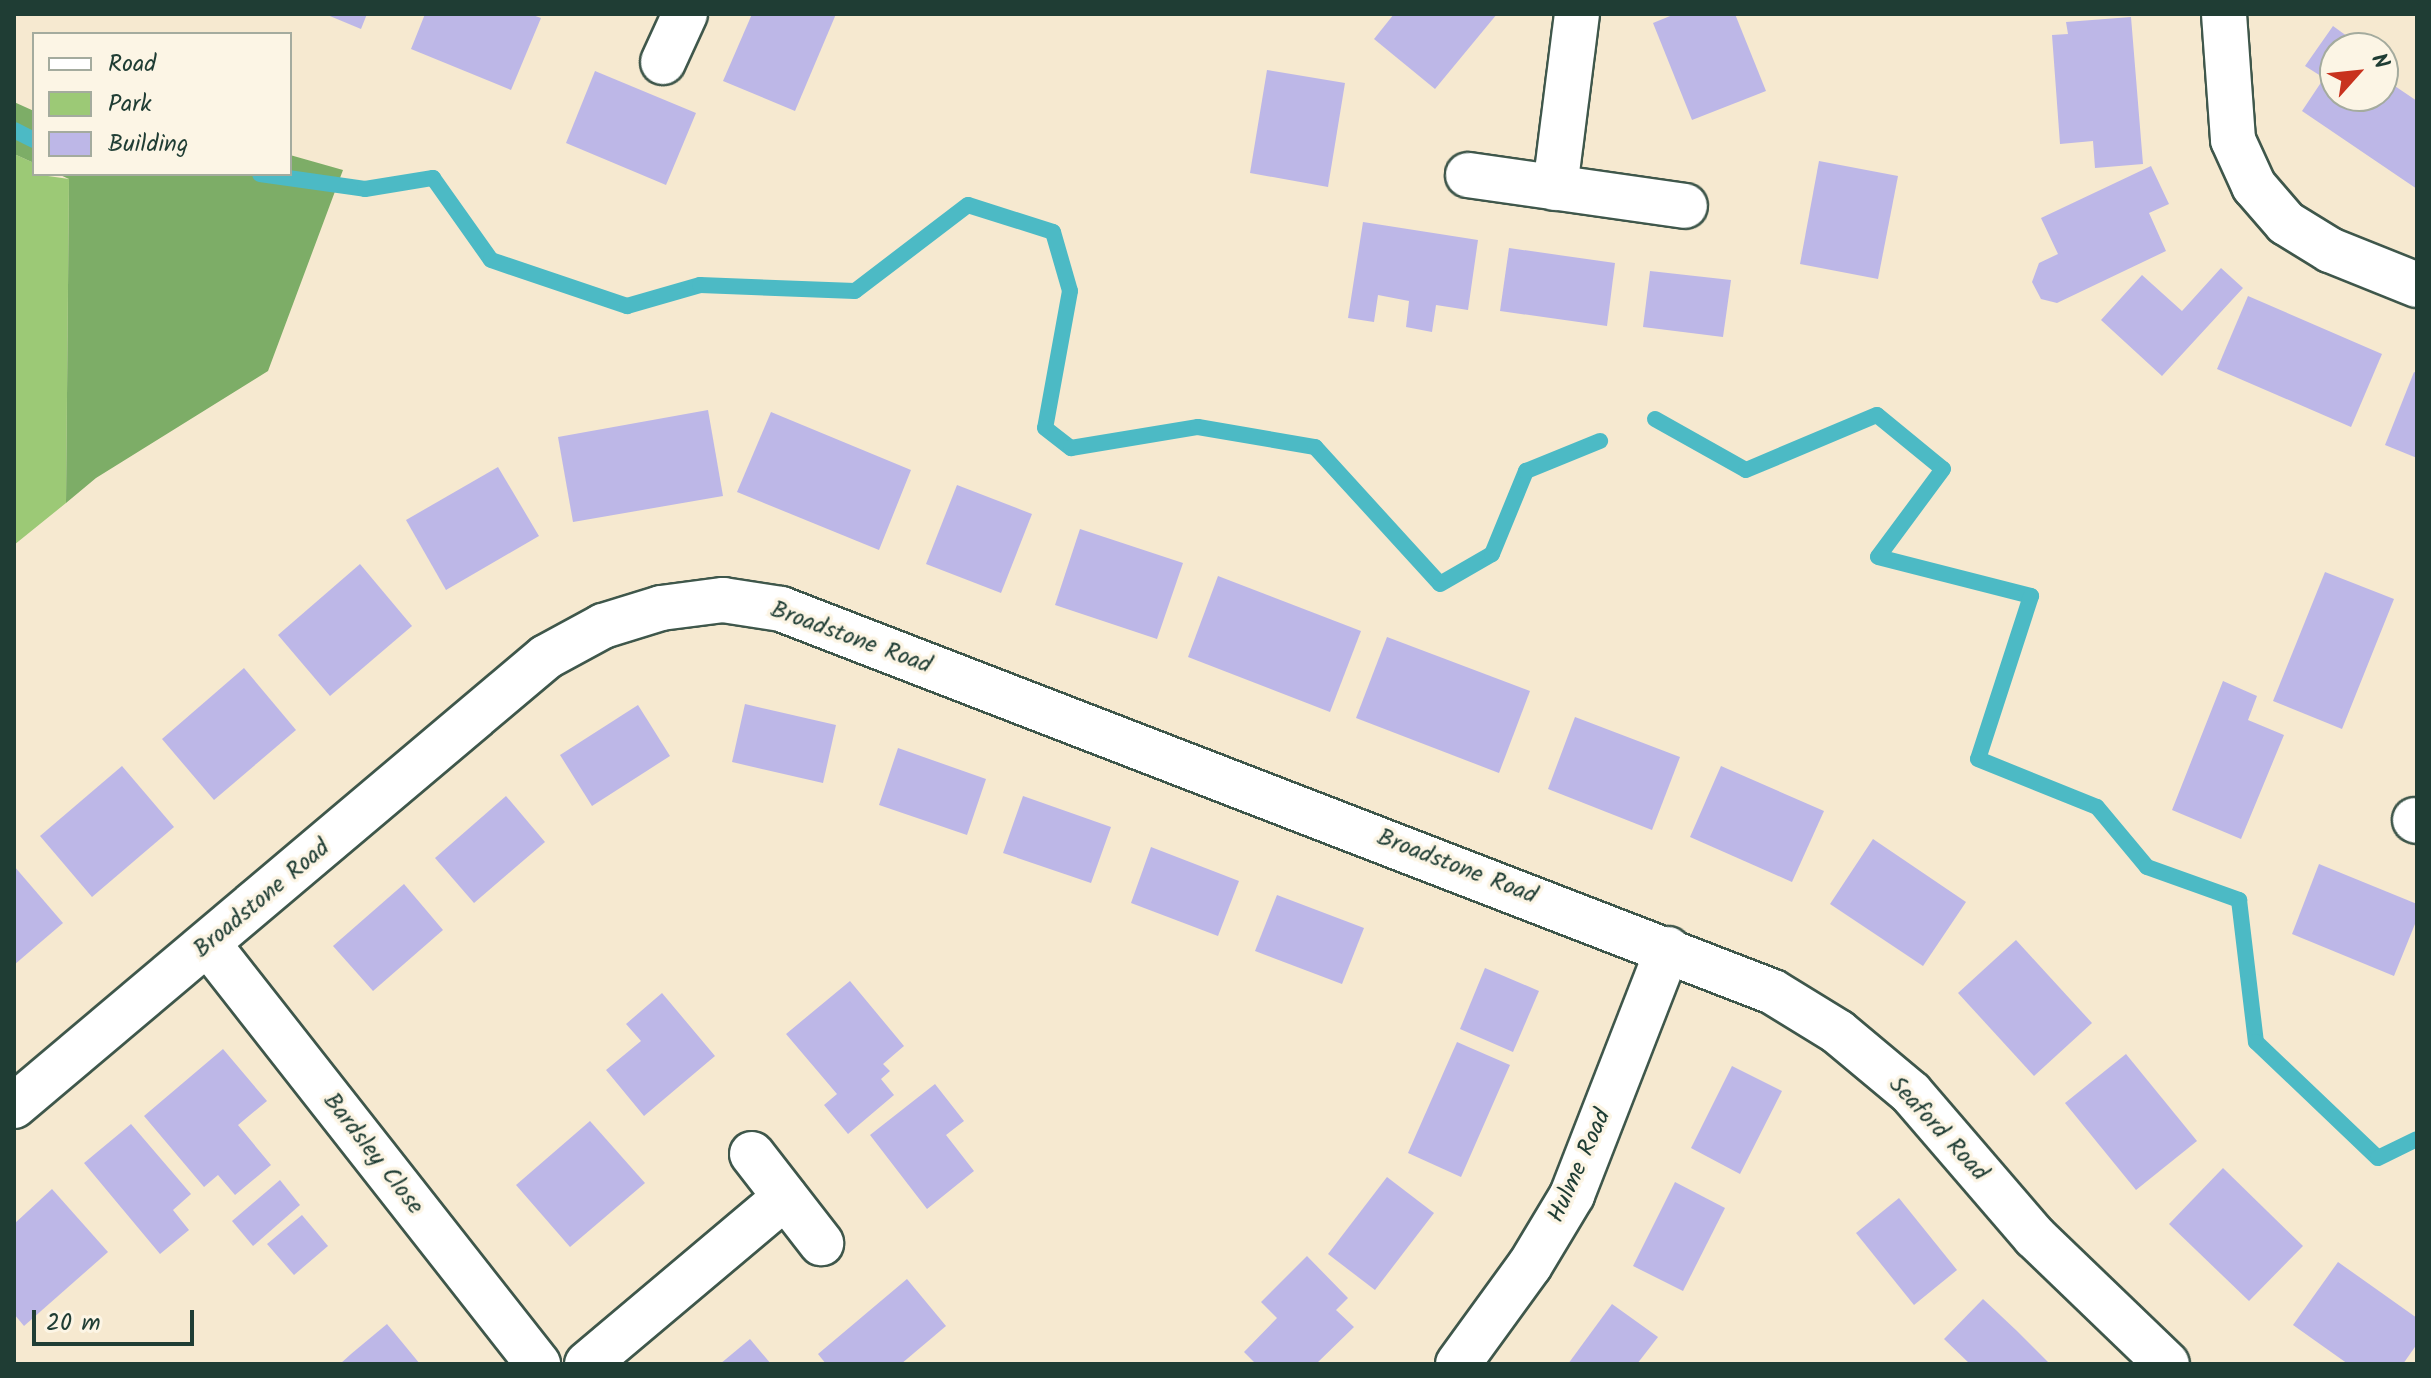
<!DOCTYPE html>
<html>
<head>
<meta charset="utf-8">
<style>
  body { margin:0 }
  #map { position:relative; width:2431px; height:1378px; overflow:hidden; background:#f6e9d0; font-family:Kalam,sans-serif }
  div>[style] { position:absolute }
  .green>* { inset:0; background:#9cc976 }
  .forest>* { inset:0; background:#7dad67 }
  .stream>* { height:16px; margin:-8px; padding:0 8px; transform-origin:8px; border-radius:8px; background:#4cbac5 }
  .building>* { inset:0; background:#bdb7e7 }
  .roads { filter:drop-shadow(2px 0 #3f574b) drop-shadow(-2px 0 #3f574b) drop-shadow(0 2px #3f574b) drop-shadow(0 -2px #3f574b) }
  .minor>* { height:44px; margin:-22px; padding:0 22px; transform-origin:22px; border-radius:22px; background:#fff }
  span { translate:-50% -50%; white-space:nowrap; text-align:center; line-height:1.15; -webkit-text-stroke:7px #fcf5e5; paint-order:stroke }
  .street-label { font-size:24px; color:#1f3d34 }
  .frame { position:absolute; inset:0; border:16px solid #1f3d34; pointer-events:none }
  .legend { position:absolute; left:32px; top:32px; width:260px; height:144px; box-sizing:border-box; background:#fcf5e5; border:2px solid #a4ab9e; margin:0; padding:10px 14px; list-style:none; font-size:24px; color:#1f3d34 }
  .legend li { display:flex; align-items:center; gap:16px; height:40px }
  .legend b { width:40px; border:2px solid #a4ab9e }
  .north { position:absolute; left:2319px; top:32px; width:80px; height:80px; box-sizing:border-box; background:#fcf5e5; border:2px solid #a4ab9e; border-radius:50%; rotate:63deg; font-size:22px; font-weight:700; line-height:32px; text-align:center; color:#1f3d34 }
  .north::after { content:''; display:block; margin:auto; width:28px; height:36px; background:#c8321e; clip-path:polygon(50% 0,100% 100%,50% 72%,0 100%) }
  .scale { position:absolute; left:32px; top:1310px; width:162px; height:36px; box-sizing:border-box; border:4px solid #1f3d34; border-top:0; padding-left:10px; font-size:24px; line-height:28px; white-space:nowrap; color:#1f3d34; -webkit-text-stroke:6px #fcf5e5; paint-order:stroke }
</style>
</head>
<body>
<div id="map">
  <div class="green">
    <div style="clip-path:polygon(14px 154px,34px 163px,34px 174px,69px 179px,66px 503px,14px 545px)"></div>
  </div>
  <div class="forest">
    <div style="clip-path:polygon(14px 102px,34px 111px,34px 163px,14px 154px)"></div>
    <div style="clip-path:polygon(290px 155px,343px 170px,268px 371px,96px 478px,66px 503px,69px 179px,58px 174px,290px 174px)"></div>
  </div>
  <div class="stream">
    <div style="left:14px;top:130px;width:22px;rotate:27deg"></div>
    <div style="left:260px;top:174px;width:106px;rotate:8.1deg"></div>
    <div style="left:365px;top:189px;width:69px;rotate:-9.2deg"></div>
    <div style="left:433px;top:178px;width:100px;rotate:54.7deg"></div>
    <div style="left:491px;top:260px;width:144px;rotate:18.7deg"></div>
    <div style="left:627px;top:306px;width:76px;rotate:-16deg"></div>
    <div style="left:700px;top:285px;width:155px;rotate:2.2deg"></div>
    <div style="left:855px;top:291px;width:142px;rotate:-37.3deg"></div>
    <div style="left:968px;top:205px;width:89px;rotate:17.6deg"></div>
    <div style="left:1053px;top:232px;width:61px;rotate:73.9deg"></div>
    <div style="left:1070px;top:291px;width:139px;rotate:100.3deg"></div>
    <div style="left:1045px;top:428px;width:33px;rotate:38deg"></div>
    <div style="left:1071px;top:448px;width:129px;rotate:-9.4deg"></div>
    <div style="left:1198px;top:427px;width:119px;rotate:9.7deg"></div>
    <div style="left:1315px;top:447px;width:185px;rotate:47.6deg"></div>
    <div style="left:1440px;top:584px;width:60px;rotate:-30deg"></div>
    <div style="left:1492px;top:554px;width:90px;rotate:-67.7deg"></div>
    <div style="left:1526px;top:471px;width:80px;rotate:-22.1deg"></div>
    <div style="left:1655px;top:419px;width:104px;rotate:29.3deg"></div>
    <div style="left:1746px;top:470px;width:142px;rotate:-22.8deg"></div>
    <div style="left:1877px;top:415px;width:85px;rotate:39.3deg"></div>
    <div style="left:1943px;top:469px;width:109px;rotate:126.5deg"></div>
    <div style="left:1878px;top:557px;width:158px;rotate:14.3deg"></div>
    <div style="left:2031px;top:596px;width:171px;rotate:108deg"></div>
    <div style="left:1978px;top:759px;width:128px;rotate:22deg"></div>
    <div style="left:2097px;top:807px;width:78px;rotate:50.2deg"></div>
    <div style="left:2147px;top:867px;width:98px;rotate:19.7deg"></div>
    <div style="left:2239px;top:900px;width:143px;rotate:83.2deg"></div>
    <div style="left:2256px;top:1042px;width:168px;rotate:43.6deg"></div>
    <div style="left:2378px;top:1158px;width:43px;rotate:-26deg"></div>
  </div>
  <div class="building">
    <div style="clip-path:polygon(325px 14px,367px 14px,361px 29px)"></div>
    <div style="clip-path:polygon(425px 14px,530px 14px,541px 18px,511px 90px,411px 49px)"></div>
    <div style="clip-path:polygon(752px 14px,836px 14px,795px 111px,723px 81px)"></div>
    <div style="clip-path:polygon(1394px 14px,1497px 14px,1435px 89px,1374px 39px)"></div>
    <div style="clip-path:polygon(1675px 14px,1735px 14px,1766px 91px,1692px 120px,1653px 23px)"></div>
    <div style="clip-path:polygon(2131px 17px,2143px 164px,2095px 168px,2093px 141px,2060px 144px,2052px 35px,2068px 34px,2066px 22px)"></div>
    <div style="clip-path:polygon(2333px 26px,2351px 39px,2345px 48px,2335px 48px,2335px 96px,2383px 96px,2383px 78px,2417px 101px,2417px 189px,2302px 111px,2324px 78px,2305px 66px)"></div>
    <div style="clip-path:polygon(1267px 70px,1345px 83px,1328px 187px,1250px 173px)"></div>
    <div style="clip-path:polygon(595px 71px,696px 113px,666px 185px,566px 143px)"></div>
    <div style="clip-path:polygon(1819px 161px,1898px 176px,1878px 279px,1800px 264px)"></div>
    <div style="clip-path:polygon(2151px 166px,2169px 204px,2149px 213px,2166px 251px,2057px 303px,2041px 299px,2032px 282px,2039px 263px,2058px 254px,2041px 218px)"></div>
    <div style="clip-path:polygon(1363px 222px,1478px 240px,1468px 310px,1436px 305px,1432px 332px,1406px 327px,1409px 301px,1378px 295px,1374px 322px,1348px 318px)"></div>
    <div style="clip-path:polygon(1509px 248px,1615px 263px,1607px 326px,1500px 311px)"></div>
    <div style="clip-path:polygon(2221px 268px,2243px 288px,2162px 376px,2101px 320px,2142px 275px,2182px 311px)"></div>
    <div style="clip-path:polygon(1650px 271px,1731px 280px,1723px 337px,1643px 327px)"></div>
    <div style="clip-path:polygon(2248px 296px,2382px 354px,2351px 427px,2217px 369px)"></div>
    <div style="clip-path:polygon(2414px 372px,2417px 373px,2417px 458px,2385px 445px)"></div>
    <div style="clip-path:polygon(708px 410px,723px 496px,573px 522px,558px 437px)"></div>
    <div style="clip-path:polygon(771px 412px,911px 470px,879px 550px,737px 492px)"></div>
    <div style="clip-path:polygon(498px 467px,539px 536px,446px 590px,406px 520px)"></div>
    <div style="clip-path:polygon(957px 485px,1032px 514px,1001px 593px,926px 564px)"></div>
    <div style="clip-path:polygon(1080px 529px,1183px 563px,1157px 639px,1055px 605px)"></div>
    <div style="clip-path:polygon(360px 564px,412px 626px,330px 696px,278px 635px)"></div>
    <div style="clip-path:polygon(2325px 572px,2394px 599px,2342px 729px,2273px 701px)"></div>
    <div style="clip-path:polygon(1218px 576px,1361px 631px,1330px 712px,1188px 657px)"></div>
    <div style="clip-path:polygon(1387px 637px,1530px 691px,1499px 773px,1356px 718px)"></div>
    <div style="clip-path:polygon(244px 668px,296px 730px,214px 800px,162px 739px)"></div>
    <div style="clip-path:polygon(2223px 681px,2257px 696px,2248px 720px,2284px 735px,2241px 839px,2172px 810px)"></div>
    <div style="clip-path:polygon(745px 704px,836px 725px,823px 783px,732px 762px)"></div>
    <div style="clip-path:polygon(638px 705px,670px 756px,592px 806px,560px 755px)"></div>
    <div style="clip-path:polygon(1575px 717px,1680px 757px,1652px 830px,1548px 789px)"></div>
    <div style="clip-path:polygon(898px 748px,986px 779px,967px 835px,879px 805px)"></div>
    <div style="clip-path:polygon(122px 766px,174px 827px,92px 897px,40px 836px)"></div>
    <div style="clip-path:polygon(1721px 766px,1824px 811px,1792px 882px,1690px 837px)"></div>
    <div style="clip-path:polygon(506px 796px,545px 842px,474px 903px,435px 858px)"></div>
    <div style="clip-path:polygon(1023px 796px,1111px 827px,1091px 883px,1003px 853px)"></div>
    <div style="clip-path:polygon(1873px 839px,1966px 902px,1923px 966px,1830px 904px)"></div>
    <div style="clip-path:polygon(1151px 847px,1239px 881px,1218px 936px,1131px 903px)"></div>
    <div style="clip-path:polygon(2319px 864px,2417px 904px,2417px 919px,2394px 976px,2292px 934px)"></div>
    <div style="clip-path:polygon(14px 866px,63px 923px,14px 965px)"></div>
    <div style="clip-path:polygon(404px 884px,443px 930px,373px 991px,333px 946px)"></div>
    <div style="clip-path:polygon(1277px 895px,1364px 928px,1342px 984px,1255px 951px)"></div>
    <div style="clip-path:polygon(2016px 940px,2092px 1023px,2034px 1076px,1958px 993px)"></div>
    <div style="clip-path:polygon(1485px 968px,1539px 991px,1513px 1052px,1460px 1029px)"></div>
    <div style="clip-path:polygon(850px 981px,904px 1046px,883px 1064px,890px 1071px,881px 1079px,894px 1095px,848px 1134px,824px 1105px,837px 1094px,786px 1034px)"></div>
    <div style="clip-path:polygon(662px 993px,715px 1056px,644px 1116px,606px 1070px,641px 1041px,626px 1024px)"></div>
    <div style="clip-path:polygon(1457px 1042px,1510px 1065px,1461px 1177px,1408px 1153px)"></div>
    <div style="clip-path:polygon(223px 1049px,267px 1101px,238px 1125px,271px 1165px,235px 1195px,218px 1175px,204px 1187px,144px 1116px)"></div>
    <div style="clip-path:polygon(2126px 1054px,2197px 1141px,2136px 1190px,2065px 1103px)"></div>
    <div style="clip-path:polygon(1732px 1066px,1782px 1091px,1740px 1174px,1691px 1148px)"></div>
    <div style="clip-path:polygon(935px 1084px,964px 1121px,946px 1135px,974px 1171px,927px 1209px,870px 1135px)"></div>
    <div style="clip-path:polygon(590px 1121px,645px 1183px,570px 1247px,516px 1185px)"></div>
    <div style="clip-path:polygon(131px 1124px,191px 1194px,173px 1210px,189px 1230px,160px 1254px,84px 1163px)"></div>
    <div style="clip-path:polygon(2223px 1168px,2303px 1246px,2249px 1301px,2169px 1224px)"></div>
    <div style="clip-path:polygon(1387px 1177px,1434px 1213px,1375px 1290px,1328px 1254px)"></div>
    <div style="clip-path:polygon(280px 1180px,300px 1205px,253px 1246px,232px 1221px)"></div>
    <div style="clip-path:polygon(1675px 1182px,1725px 1208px,1683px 1291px,1633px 1266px)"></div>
    <div style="clip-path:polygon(52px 1189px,108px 1252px,24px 1326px,14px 1314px,14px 1224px)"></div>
    <div style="clip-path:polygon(1899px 1198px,1957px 1270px,1914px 1305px,1856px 1233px)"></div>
    <div style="clip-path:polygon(302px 1215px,328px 1246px,294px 1275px,267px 1244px)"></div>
    <div style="clip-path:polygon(1307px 1256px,1348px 1298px,1336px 1310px,1354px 1327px,1316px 1364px,1256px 1364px,1244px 1352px,1277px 1318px,1261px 1302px)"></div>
    <div style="clip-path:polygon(2338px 1262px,2417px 1318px,2417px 1344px,2403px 1364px,2348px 1364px,2293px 1325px)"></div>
    <div style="clip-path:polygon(907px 1279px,946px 1326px,901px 1364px,826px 1364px,818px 1354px)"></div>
    <div style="clip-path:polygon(1983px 1299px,2017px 1331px,2050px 1364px,1970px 1364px,1944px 1339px)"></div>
    <div style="clip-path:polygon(1612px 1304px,1658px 1337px,1637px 1364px,1568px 1364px)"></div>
    <div style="clip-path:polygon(387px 1324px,420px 1364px,340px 1364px,351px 1354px)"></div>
    <div style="clip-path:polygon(750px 1339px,771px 1364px,720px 1364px)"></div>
  </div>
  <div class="roads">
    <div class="minor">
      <div style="left:2224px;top:14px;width:126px;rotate:85.9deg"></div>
      <div style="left:2233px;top:140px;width:51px;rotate:65.5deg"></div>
      <div style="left:2254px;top:186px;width:49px;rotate:49.1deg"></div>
      <div style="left:2286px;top:223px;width:52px;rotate:31.5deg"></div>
      <div style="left:2330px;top:250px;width:94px;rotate:21.9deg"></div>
      <div style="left:663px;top:62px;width:53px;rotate:-65.4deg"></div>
      <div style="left:1468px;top:175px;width:219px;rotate:8.1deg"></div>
      <div style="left:1555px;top:188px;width:175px;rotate:-82.8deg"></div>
      <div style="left:2415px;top:820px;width:2px;rotate:27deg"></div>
      <div style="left:209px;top:945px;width:533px;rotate:51.86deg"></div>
      <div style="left:14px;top:1106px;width:696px;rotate:-40.16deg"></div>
      <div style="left:546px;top:657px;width:65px;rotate:-28.5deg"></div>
      <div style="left:603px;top:626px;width:61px;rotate:-17.2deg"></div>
      <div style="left:661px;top:608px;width:63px;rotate:-7.4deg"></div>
      <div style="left:723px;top:600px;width:59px;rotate:8.8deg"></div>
      <div style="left:781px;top:609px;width:1063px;rotate:21.11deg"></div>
      <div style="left:1773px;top:992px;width:76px;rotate:31.6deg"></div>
      <div style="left:1838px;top:1032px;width:95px;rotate:39.9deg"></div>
      <div style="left:1911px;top:1093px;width:190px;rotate:49.3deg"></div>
      <div style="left:2035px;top:1237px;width:183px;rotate:43.9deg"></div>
      <div style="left:752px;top:1154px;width:113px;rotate:52.2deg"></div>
      <div style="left:587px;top:1364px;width:259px;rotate:-40.1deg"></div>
      <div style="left:1458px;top:1364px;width:122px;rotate:-54deg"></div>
      <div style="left:1530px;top:1265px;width:82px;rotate:-59deg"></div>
      <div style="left:1572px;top:1195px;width:264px;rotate:-68.7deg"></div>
    </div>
  </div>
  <div class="street-label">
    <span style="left:851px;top:638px;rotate:20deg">Broadstone Road</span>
    <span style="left:1457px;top:867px;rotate:21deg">Broadstone Road</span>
    <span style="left:262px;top:899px;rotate:-40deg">Broadstone Road</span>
    <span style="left:1938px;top:1129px;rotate:47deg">Seaford Road</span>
    <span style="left:373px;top:1154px;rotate:52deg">Bardsley Close</span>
    <span style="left:1580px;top:1166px;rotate:-66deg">Hulme Road</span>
  </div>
  <div class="frame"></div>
  <ul class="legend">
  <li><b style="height:10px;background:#fff"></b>Road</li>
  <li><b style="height:22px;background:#9cc976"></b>Park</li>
  <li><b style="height:22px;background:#bdb7e7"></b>Building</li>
  </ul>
  <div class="north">N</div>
  <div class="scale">20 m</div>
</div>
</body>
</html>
